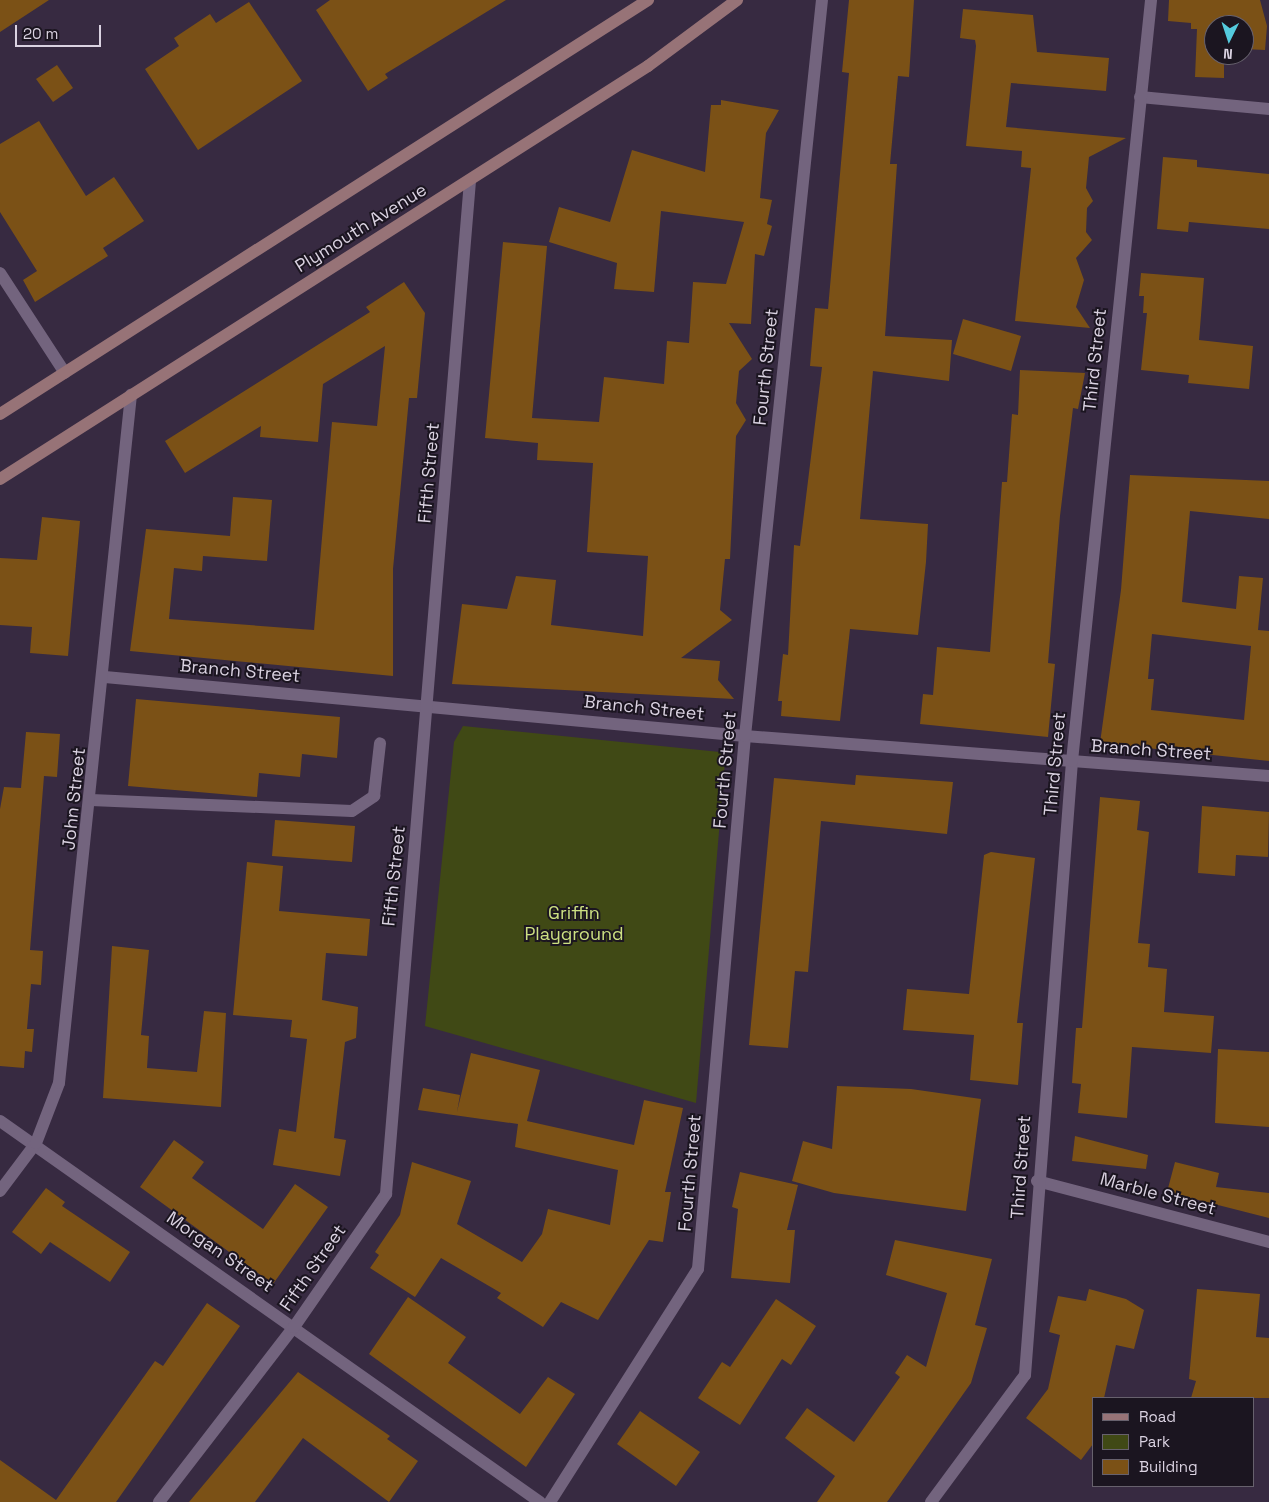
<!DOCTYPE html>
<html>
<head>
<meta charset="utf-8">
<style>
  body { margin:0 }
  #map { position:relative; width:1269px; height:1502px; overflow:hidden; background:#372a41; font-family:"Space Grotesk",sans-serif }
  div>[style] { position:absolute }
  .green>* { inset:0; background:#404915 }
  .building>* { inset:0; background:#7b5116 }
  .lane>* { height:12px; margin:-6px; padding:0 6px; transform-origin:6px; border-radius:6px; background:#73647e }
  .street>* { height:12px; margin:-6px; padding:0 6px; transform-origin:6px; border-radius:6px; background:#73647e }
  .secondary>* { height:12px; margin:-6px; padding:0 6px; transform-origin:6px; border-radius:6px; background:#977377 }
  span { translate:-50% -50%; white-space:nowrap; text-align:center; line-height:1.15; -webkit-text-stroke:4px #1b1520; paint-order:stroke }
  .street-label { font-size:18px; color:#dad2e1 }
  .park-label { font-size:18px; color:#cde082 }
  .legend { position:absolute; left:1092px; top:1397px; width:162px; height:90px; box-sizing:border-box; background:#1b1520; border:1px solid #67616d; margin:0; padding:6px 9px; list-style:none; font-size:15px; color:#dad2e1 }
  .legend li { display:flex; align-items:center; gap:10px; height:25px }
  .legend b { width:25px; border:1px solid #67616d }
  .north { position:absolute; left:1204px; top:15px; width:50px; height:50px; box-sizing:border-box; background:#1b1520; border:1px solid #67616d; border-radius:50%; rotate:184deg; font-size:14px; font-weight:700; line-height:20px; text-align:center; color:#dad2e1 }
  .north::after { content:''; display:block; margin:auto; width:18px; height:22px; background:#54cadd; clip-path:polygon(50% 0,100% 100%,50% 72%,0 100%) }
  .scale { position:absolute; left:15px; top:25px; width:86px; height:22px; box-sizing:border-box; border:2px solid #dad2e1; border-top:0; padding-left:6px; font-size:15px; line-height:18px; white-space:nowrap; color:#dad2e1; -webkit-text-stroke:4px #1b1520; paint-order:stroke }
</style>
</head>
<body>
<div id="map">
  <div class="green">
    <div style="clip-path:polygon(463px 726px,720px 752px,725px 761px,696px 1103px,425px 1026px,454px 742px)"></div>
  </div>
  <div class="building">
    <div style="clip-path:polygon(0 0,49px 0,0 32px)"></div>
    <div style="clip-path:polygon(330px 0,506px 0,385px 74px,388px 78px,368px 91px,316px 10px)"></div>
    <div style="clip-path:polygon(849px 0,914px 0,909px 77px,898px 76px,890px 164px,897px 164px,885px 336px,952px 340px,949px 381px,873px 371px,860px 519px,928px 524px,926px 562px,918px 635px,850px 629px,840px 721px,781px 716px,782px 701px,778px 701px,783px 654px,788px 655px,794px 545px,800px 546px,822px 367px,810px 366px,815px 308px,828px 309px,849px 73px,842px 72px)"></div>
    <div style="clip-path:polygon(1169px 0,1260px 0,1267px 26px,1265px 50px,1244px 49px,1244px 25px,1214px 25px,1214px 55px,1224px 55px,1224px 78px,1195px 77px,1197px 29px,1191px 29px,1191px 23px,1168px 21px)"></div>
    <div style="clip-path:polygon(249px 2px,302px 81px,198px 150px,145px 69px,179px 46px,174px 38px,210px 14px,216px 23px)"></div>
    <div style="clip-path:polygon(963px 9px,1033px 15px,1037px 52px,1109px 58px,1106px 91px,1011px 83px,1006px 127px,1126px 138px,1089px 157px,1086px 188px,1093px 201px,1087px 208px,1086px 232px,1092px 240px,1076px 258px,1084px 280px,1076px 307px,1090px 328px,1015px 321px,1031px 168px,1021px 167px,1022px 151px,966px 146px,976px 46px,975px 40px,960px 38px)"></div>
    <div style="clip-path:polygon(57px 65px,73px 88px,53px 102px,36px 79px)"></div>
    <div style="clip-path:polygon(721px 100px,779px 110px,766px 133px,760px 198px,772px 200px,767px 224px,772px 226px,764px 256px,755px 254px,751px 324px,729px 323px,752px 359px,739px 371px,736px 403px,746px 420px,736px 436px,730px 559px,725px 559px,720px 610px,732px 620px,681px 658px,720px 661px,718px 680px,734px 699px,452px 684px,462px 604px,507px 609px,516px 576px,556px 580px,551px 625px,643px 636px,648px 556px,587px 552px,593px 463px,537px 460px,538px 443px,485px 438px,503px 242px,547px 246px,532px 418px,599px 422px,604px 377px,664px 384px,667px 341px,689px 343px,693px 282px,726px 284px,744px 222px,661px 211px,654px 292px,614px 289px,617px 263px,549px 242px,559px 207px,610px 222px,632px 150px,705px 172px,711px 105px,721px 105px)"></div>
    <div style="clip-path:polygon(39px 121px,86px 196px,114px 177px,144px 221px,103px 248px,108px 256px,35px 302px,23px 280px,37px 271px,0 212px,0 144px)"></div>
    <div style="clip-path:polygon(1163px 157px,1197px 160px,1197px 167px,1269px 174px,1269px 229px,1189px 222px,1188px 232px,1157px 229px)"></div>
    <div style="clip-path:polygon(1141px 273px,1204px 278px,1199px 340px,1253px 346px,1249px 389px,1188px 383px,1189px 375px,1141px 370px,1147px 313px,1143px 313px,1144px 296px,1139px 296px)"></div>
    <div style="clip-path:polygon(404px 282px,425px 313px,417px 398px,409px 398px,393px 569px,393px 676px,130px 651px,146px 529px,230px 536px,233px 497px,272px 500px,267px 561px,203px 556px,202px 571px,174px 568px,169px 619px,314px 630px,332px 422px,377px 426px,385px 346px,323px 384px,318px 442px,260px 437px,261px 426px,185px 473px,165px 441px,370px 312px,366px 307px)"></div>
    <div style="clip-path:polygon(963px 319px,1021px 336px,1011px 371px,953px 354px)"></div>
    <div style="clip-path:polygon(1020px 370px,1085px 373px,1078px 409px,1073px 408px,1060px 516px,1048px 663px,1055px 664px,1048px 737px,920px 724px,923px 694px,933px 695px,937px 647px,990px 652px,1002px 482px,1007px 482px,1012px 414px,1018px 415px)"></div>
    <div style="clip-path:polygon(evenodd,1130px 475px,1269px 481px,1269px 519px,1190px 511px,1182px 602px,1236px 609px,1239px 576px,1263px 578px,1258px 630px,1269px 631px,1269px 761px,1100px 743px,1121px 590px,1130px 475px,1152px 634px,1251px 646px,1244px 720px,1151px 710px,1154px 679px,1148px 679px,1152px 634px)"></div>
    <div style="clip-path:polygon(42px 517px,80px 521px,68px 656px,30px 653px,32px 627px,0 625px,0 558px,37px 560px)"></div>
    <div style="clip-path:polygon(136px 699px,340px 717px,337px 758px,302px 754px,300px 777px,259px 773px,257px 797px,128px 786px)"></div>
    <div style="clip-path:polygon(26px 732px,60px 734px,57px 777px,44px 776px,30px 950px,43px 951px,41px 985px,31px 984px,27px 1029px,34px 1029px,32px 1052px,25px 1051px,24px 1068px,0 1066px,0 809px,4px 787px,21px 788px)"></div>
    <div style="clip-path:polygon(856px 775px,953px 782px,947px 834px,821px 821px,808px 972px,795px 971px,788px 1048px,749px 1045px,774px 778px,855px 785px)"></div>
    <div style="clip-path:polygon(1100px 797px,1140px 801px,1137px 830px,1149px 832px,1138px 943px,1150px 944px,1148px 967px,1167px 969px,1164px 1012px,1214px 1016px,1211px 1053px,1132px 1047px,1127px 1118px,1078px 1113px,1081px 1084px,1072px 1083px,1076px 1028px,1082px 1028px)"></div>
    <div style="clip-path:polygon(1202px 806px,1269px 812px,1268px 857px,1236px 855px,1235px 876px,1198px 873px)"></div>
    <div style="clip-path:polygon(275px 820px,355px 826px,352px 862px,272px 856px)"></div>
    <div style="clip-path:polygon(991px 852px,1035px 858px,1017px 1023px,1023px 1023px,1018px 1085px,970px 1080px,974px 1035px,903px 1030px,907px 989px,969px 994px,984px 855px)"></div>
    <div style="clip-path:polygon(247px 862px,283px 866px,279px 911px,370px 919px,367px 956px,326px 953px,322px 1000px,358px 1007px,356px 1038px,345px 1042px,334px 1138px,346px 1140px,340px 1176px,273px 1165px,279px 1129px,296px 1132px,307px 1039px,290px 1037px,292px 1020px,233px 1015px)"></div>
    <div style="clip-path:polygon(112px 946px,149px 950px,141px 1035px,149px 1036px,147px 1068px,197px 1072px,204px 1011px,226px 1013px,221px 1107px,103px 1098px)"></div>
    <div style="clip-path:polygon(1218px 1049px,1269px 1052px,1269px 1127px,1215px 1123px)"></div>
    <div style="clip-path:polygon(471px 1053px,540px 1070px,527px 1121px,634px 1145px,644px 1100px,683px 1108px,665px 1192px,671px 1192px,663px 1242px,649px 1240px,598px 1320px,561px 1302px,543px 1327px,497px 1298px,501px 1293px,441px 1258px,415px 1297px,370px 1268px,379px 1255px,375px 1252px,400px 1215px,412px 1162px,471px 1181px,457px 1224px,522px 1262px,542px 1234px,548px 1209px,610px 1225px,618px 1170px,515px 1147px,518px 1124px,418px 1110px,423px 1088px,460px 1095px,457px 1112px)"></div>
    <div style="clip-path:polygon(837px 1086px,911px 1089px,981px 1099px,966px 1211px,834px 1193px,792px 1181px,803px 1141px,832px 1149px)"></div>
    <div style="clip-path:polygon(1075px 1136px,1148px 1155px,1146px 1169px,1072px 1161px)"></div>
    <div style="clip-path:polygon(174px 1140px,204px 1162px,192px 1178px,263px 1229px,295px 1184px,328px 1207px,273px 1284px,140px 1187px)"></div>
    <div style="clip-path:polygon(1175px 1162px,1219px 1173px,1216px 1187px,1269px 1193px,1269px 1218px,1167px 1192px)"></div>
    <div style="clip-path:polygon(740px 1172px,798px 1185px,787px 1230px,795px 1230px,790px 1283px,731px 1278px,738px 1209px,732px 1207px)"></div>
    <div style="clip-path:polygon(46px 1188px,65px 1202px,62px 1206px,130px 1252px,110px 1282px,50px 1242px,41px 1254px,12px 1232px)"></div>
    <div style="clip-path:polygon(895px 1240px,992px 1259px,975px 1325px,987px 1328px,971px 1383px,887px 1502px,817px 1502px,835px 1476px,785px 1438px,807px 1408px,854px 1442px,900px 1377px,895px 1373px,907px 1355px,926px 1367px,947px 1293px,886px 1275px)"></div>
    <div style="clip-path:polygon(1089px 1289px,1126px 1299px,1144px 1310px,1134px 1349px,1116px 1345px,1104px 1398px,1093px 1398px,1093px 1444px,1081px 1460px,1026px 1418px,1048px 1389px,1060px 1335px,1049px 1332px,1058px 1296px,1086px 1301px)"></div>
    <div style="clip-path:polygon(1197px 1289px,1260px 1294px,1256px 1337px,1269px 1338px,1269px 1398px,1191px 1398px,1196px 1381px,1189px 1379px)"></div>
    <div style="clip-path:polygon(408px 1297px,466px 1337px,448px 1363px,520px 1414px,548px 1377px,575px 1394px,526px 1467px,369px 1354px)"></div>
    <div style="clip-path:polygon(776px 1299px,816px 1326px,791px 1365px,782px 1359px,740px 1425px,698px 1398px,722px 1362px,730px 1367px)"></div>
    <div style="clip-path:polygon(207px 1303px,240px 1326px,116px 1502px,0 1502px,0 1460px,56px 1500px,155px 1361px,163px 1366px)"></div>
    <div style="clip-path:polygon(298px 1372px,390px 1436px,387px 1439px,418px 1461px,389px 1502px,303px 1438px,255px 1502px,189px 1502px)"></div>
    <div style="clip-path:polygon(640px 1411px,700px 1452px,676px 1486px,617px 1444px)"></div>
  </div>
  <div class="lane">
    <div style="left:1140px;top:97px;width:130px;rotate:5.3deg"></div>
    <div style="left:91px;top:800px;width:261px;rotate:2.4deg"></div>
    <div style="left:352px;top:811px;width:27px;rotate:-34deg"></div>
    <div style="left:374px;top:796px;width:53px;rotate:-83.5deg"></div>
  </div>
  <div class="street">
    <div style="left:0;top:273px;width:119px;rotate:57deg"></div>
    <div style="left:105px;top:677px;width:643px;rotate:5.27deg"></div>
    <div style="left:745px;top:736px;width:526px;rotate:4.37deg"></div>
    <div style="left:0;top:1121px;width:661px;rotate:35.21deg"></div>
    <div style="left:1037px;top:1181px;width:240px;rotate:14.7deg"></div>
    <div style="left:0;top:1191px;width:60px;rotate:-53.1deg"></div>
    <div style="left:36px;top:1143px;width:64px;rotate:-69deg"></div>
    <div style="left:59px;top:1083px;width:692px;rotate:-84.03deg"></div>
    <div style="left:159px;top:1502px;width:221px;rotate:-52.4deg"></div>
    <div style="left:294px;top:1327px;width:162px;rotate:-55.3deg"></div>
    <div style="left:386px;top:1194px;width:1017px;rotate:-85.26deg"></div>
    <div style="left:550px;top:1502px;width:276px;rotate:-57.6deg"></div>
    <div style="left:698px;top:1269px;width:535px;rotate:-84.96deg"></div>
    <div style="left:745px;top:736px;width:740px;rotate:-84.03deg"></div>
    <div style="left:931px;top:1502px;width:158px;rotate:-53.5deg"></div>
    <div style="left:1025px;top:1375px;width:616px;rotate:-85.62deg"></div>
    <div style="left:1072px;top:761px;width:765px;rotate:-84.07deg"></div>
  </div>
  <div class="secondary">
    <div style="left:0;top:414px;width:769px;rotate:-32.57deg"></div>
    <div style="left:0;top:479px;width:768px;rotate:-32.51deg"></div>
    <div style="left:648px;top:66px;width:111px;rotate:-36.6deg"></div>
  </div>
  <div class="street-label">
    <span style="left:361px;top:228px;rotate:-32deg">Plymouth Avenue</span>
    <span style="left:1095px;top:360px;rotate:-84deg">Third Street</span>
    <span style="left:766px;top:367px;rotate:-84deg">Fourth Street</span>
    <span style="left:429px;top:473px;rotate:-85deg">Fifth Street</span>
    <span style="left:240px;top:671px;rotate:5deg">Branch Street</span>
    <span style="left:644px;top:708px;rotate:6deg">Branch Street</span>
    <span style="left:1151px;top:750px;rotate:4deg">Branch Street</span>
    <span style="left:1055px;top:764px;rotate:-85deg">Third Street</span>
    <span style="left:725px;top:770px;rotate:-85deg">Fourth Street</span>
    <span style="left:74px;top:799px;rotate:-84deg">John Street</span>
    <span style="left:394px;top:876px;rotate:-84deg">Fifth Street</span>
    <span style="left:1021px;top:1167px;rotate:-86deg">Third Street</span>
    <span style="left:690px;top:1173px;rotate:-85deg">Fourth Street</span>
    <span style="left:1158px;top:1194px;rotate:15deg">Marble Street</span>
    <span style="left:220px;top:1252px;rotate:35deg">Morgan Street</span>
    <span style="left:313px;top:1268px;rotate:-55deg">Fifth Street</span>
  </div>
  <div class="park-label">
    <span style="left:574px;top:924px">Griffin<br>Playground</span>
  </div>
  <ul class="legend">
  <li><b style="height:6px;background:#977377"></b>Road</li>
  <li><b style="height:14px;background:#404915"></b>Park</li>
  <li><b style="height:14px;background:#7b5116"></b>Building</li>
  </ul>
  <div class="north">N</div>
  <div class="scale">20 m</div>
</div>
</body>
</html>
